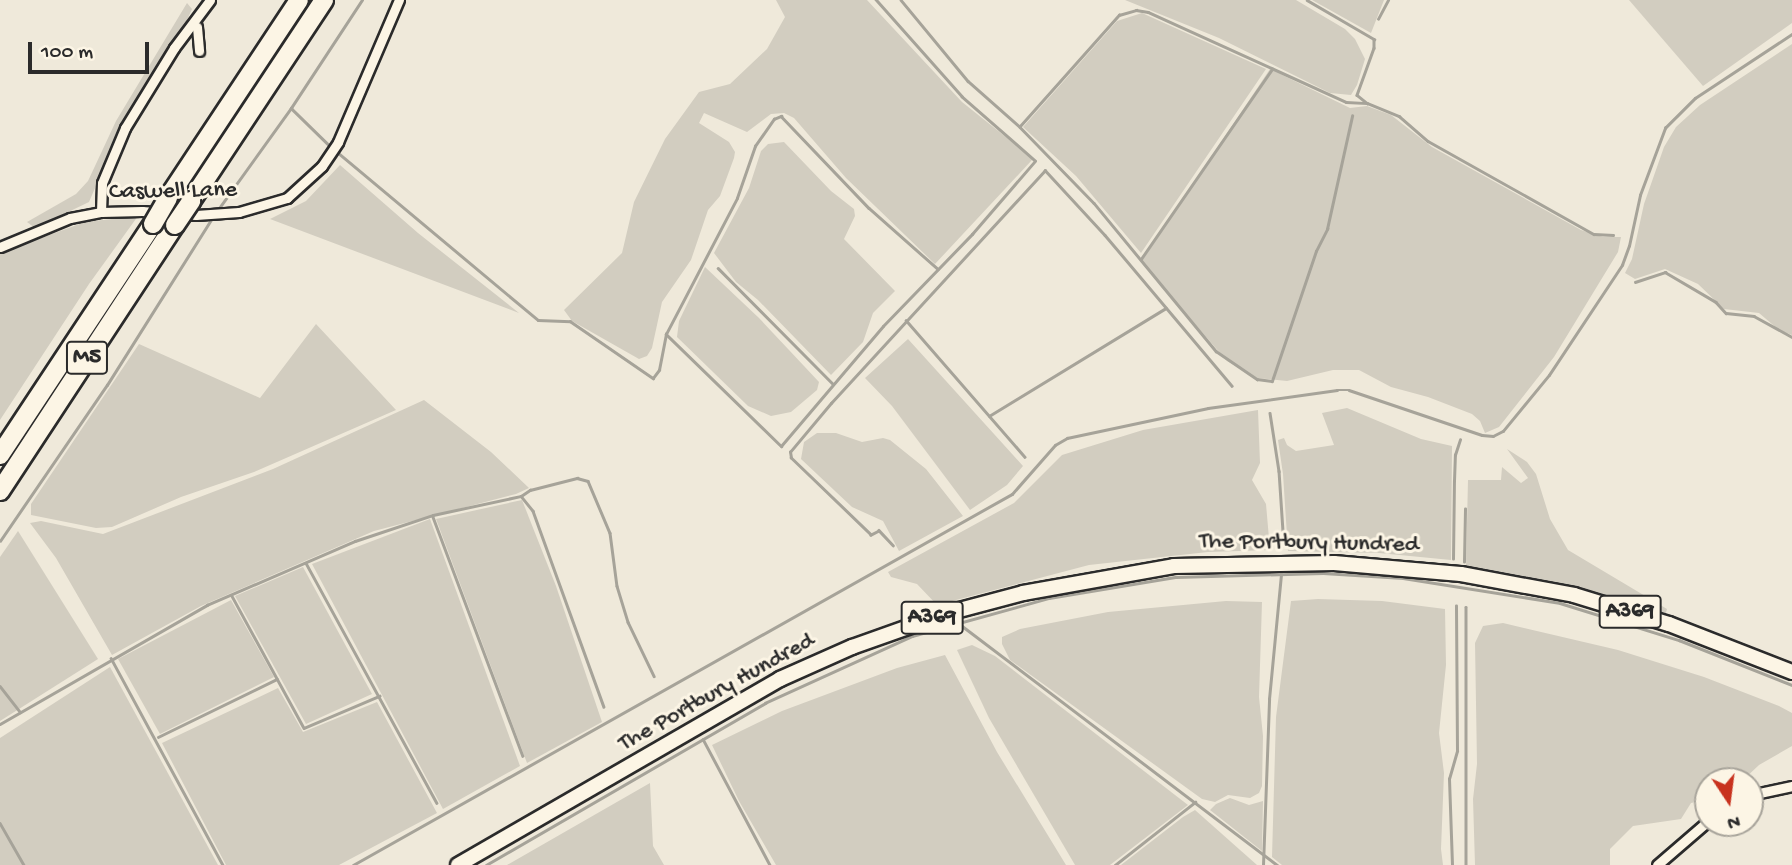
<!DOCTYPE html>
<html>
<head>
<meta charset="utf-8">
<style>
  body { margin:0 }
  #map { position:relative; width:1792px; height:865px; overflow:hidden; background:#efe9da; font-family:"Gochi Hand",sans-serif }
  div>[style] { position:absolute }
  .green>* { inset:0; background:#d2cdc0 }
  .stream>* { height:2.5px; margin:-1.25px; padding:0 1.25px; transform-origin:1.25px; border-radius:1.25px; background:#a6a399 }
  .roads { filter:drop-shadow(2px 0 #2b2b2b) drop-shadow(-2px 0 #2b2b2b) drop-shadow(0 2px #2b2b2b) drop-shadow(0 -2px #2b2b2b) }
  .minor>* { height:9px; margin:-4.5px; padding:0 4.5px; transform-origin:4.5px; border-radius:4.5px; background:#fcf5e5 }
  .primary>* { height:14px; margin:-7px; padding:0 7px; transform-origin:7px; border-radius:7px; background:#fcf5e5 }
  .motorway>* { height:18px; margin:-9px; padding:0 9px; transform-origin:9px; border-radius:9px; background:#fcf5e5 }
  .bridges { filter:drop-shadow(2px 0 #2b2b2b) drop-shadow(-2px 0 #2b2b2b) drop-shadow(0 2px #2b2b2b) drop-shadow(0 -2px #2b2b2b) }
  .motorway-bridge>* { height:18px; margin:-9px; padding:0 9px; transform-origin:9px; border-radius:9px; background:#fcf5e5 }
  span { translate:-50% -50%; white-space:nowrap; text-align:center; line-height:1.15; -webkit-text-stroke:6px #fcf5e5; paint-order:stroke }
  .shield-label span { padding:2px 5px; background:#fcf5e5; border:2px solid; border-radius:5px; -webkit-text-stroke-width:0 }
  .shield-label { font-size:23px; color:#2b2b2b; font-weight:700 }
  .street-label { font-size:24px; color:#2b2b2b }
  .north { position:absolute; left:1694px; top:767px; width:70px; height:70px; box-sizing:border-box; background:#fcf5e5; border:2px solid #a8a49b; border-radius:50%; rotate:167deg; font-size:19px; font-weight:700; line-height:28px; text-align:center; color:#2b2b2b }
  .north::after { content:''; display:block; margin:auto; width:24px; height:32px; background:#c8321e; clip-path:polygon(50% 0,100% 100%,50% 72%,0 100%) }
  .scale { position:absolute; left:28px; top:42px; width:121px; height:32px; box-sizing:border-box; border:4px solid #2b2b2b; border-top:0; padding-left:9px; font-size:21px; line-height:24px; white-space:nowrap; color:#2b2b2b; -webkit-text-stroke:5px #fcf5e5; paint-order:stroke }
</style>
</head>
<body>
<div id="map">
  <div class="green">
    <div style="clip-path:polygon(776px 0,867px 0,962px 102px,1031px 157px,1032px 160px,935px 264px,846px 178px,794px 118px,784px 113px,771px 114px,747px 132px,704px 113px,699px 123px,729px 142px,735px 152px,734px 158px,720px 196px,708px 210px,691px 260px,662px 302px,652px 348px,647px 356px,639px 359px,572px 321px,564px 310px,622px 253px,634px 202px,665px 139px,699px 92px,730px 84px,767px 49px,785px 17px)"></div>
    <div style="clip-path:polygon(1125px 0,1296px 0,1345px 29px,1355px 39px,1365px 59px,1357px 85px,1351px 95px,1330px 93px,1219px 38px)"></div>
    <div style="clip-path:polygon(1312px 0,1384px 0,1371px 33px)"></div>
    <div style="clip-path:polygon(1629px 0,1792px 0,1792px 23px,1703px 86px)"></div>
    <div style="clip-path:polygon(187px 3px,192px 9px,187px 20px,117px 137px,89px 202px,35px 228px,27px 222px,76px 194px,88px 181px,116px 121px)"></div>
    <div style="clip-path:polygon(1142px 13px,1266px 69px,1141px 253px,1076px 176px,1023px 127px,1117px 21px)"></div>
    <div style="clip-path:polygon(1792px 44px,1792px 335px,1779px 330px,1759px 313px,1724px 309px,1698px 284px,1665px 269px,1635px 279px,1625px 273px,1632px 259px,1644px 204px,1664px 147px,1676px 127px,1700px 105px)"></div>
    <div style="clip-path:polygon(1270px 69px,1350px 108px,1367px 106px,1391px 115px,1432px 147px,1581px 230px,1603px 237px,1621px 237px,1618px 252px,1554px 357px,1499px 427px,1485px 433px,1480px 421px,1472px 414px,1428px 397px,1391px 387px,1359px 370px,1333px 370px,1287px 381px,1257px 378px,1227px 361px,1141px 262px)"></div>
    <div style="clip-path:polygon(784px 142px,831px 191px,854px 209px,855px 216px,844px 239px,895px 291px,873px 313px,863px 342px,831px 375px,758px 300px,736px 282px,714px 253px,749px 188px,761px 151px,768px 144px)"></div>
    <div style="clip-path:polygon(340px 165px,418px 233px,519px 313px,270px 219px,306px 201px)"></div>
    <div style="clip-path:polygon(138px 216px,89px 284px,0 420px,0 253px,85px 222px)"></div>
    <div style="clip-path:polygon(705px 267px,759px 318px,819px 382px,817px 390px,791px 412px,771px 416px,748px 406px,677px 337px,679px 321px)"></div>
    <div style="clip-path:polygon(316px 324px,396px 410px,254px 472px,181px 497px,112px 527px,96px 528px,31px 515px,31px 504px,139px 344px,260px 398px)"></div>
    <div style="clip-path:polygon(908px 339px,1023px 466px,1007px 485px,970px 510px,892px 406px,865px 378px)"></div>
    <div style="clip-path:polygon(424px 400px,491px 452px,529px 488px,516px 494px,374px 531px,201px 606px,112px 655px,56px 558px,30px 523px,41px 521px,103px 534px,273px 469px)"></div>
    <div style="clip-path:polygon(1347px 408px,1421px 439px,1452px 446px,1451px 560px,1379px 553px,1288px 551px,1283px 474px,1278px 440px,1284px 438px,1287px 445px,1296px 451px,1334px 445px,1322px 413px)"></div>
    <div style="clip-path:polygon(1258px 410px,1260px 463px,1252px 480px,1266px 504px,1270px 550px,1208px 552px,1089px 565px,937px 605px,917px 584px,891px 577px,888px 572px,1014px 503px,1062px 455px,1143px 430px)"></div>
    <div style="clip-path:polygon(817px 433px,836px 433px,862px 442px,883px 438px,890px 440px,926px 469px,963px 516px,899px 551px,883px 521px,852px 507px,801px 459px,804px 442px)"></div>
    <div style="clip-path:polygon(1507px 449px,1527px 462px,1536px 474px,1550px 519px,1568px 550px,1667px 609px,1665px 616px,1540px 581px,1466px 567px,1468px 480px,1501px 480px,1502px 467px,1521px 483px,1528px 478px)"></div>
    <div style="clip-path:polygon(522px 500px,556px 586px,602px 722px,527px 763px,436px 519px)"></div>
    <div style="clip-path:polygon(430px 519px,520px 766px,443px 809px,312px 564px)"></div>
    <div style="clip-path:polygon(18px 531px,98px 659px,0 721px,0 557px)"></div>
    <div style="clip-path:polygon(303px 567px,372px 694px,306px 724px,235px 596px)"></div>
    <div style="clip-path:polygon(1318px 599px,1382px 601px,1445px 609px,1446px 665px,1439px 733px,1444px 773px,1441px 849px,1443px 865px,1282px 865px,1272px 857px,1276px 717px,1291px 601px)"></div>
    <div style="clip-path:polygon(231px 600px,274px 677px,160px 734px,118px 659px)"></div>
    <div style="clip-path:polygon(1226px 601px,1262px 602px,1259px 697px,1263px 736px,1262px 786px,1259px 793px,1250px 798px,1228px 795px,1215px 802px,1202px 799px,1010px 660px,1002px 644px,1002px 637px,1020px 629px,1108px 612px)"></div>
    <div style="clip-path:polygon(1503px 623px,1618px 650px,1704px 677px,1779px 706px,1792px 713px,1792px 746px,1759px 765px,1742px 781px,1708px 781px,1708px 799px,1691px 803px,1681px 819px,1633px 826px,1610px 849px,1610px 865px,1475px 865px,1473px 799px,1477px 764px,1475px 643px,1483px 626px)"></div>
    <div style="clip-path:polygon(972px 645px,995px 656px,1188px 805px,1110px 865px,1075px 865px,989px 718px,957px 650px)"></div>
    <div style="clip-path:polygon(945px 655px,997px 752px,1066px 865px,776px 865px,739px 801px,712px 745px,782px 711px,897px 668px)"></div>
    <div style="clip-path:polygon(110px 667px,218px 865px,0 865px,0 738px)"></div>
    <div style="clip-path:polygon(278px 688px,303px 732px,377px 702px,437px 813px,339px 865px,226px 865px,162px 743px)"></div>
    <div style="clip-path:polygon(650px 783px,653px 846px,664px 865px,507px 865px)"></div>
    <div style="clip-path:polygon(1230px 798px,1249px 805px,1263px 801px,1262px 851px,1210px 810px,1216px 804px)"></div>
    <div style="clip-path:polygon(1195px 810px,1257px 865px,1121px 865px,1183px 817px)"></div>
  </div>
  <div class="stream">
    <div style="left:901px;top:0;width:105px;rotate:50.4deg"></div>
    <div style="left:968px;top:81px;width:69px;rotate:41.5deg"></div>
    <div style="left:1020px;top:127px;width:106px;rotate:45.8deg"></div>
    <div style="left:1094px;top:203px;width:192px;rotate:50.5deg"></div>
    <div style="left:1216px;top:351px;width:50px;rotate:34.3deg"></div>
    <div style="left:1257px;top:379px;width:15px;rotate:8deg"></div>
    <div style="left:1272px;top:381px;width:137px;rotate:-71.3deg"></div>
    <div style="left:1316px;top:251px;width:25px;rotate:-63deg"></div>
    <div style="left:1327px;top:229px;width:116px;rotate:-77.5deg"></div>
    <div style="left:1307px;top:0;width:78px;rotate:30.2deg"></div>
    <div style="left:1374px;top:39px;width:9px;rotate:90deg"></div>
    <div style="left:1374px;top:48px;width:50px;rotate:109.9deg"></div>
    <div style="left:1357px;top:95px;width:13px;rotate:39deg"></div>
    <div style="left:1378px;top:19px;width:21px;rotate:-62deg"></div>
    <div style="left:291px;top:108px;width:56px;rotate:44.3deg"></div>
    <div style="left:1020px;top:126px;width:149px;rotate:-48.3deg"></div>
    <div style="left:1119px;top:15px;width:18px;rotate:-16deg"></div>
    <div style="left:1136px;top:10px;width:12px;rotate:9deg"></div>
    <div style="left:1148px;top:12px;width:217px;rotate:24.4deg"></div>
    <div style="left:1346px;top:102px;width:21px;rotate:3deg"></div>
    <div style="left:1367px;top:103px;width:35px;rotate:22deg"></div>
    <div style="left:1399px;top:116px;width:38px;rotate:41deg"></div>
    <div style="left:1428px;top:141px;width:190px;rotate:29.3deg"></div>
    <div style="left:1594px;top:234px;width:19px;rotate:3deg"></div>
    <div style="left:336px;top:151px;width:263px;rotate:39.9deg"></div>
    <div style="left:538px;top:320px;width:32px;rotate:2deg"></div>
    <div style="left:570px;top:321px;width:101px;rotate:34.5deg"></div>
    <div style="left:653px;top:378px;width:10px;rotate:-53deg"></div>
    <div style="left:659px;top:370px;width:37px;rotate:-79deg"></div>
    <div style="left:666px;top:334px;width:161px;rotate:44.2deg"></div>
    <div style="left:781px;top:446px;width:157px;rotate:-49.6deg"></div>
    <div style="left:883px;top:326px;width:128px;rotate:-45.9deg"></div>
    <div style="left:972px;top:234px;width:96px;rotate:-49.2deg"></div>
    <div style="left:1035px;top:161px;width:97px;rotate:-138.8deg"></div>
    <div style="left:962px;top:97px;width:130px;rotate:-131.6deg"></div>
    <div style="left:217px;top:211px;width:127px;rotate:-54.3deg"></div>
    <div style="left:291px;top:108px;width:129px;rotate:-56.7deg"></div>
    <div style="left:1141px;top:259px;width:231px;rotate:-55.4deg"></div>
    <div style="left:718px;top:268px;width:163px;rotate:45.2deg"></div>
    <div style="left:1635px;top:282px;width:32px;rotate:-18deg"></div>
    <div style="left:1665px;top:272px;width:59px;rotate:30.5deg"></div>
    <div style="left:1716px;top:302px;width:15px;rotate:48deg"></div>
    <div style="left:1726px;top:313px;width:28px;rotate:6deg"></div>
    <div style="left:1754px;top:316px;width:43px;rotate:28.9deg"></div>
    <div style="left:906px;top:320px;width:181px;rotate:49deg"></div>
    <div style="left:666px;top:334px;width:153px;rotate:-62.4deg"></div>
    <div style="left:737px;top:198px;width:55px;rotate:-70.9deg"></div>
    <div style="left:755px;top:146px;width:33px;rotate:-55deg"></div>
    <div style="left:774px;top:119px;width:8px;rotate:-23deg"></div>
    <div style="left:781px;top:116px;width:127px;rotate:46.3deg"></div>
    <div style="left:869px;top:208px;width:92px;rotate:41.5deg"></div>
    <div style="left:1270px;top:413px;width:59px;rotate:81.2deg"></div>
    <div style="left:1279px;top:471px;width:75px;rotate:86.2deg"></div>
    <div style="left:989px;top:416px;width:207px;rotate:-31.4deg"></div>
    <div style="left:521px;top:496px;width:19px;rotate:51deg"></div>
    <div style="left:533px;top:511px;width:208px;rotate:70.1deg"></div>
    <div style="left:433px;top:517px;width:255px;rotate:69.4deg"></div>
    <div style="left:0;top:541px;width:189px;rotate:-55.6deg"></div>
    <div style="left:107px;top:385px;width:199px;rotate:-57.8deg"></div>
    <div style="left:893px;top:546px;width:21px;rotate:-133deg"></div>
    <div style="left:879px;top:531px;width:9px;rotate:153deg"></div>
    <div style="left:871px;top:535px;width:111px;rotate:-136.1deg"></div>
    <div style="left:791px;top:458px;width:6px;rotate:-99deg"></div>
    <div style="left:790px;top:452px;width:64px;rotate:-50.1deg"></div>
    <div style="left:831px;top:403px;width:316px;rotate:-47.4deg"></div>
    <div style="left:1045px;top:170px;width:88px;rotate:47.3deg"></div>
    <div style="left:1105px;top:235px;width:197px;rotate:49.9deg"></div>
    <div style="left:1453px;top:559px;width:78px;rotate:-89.3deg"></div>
    <div style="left:1454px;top:481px;width:26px;rotate:-88deg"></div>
    <div style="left:1455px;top:455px;width:16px;rotate:-72deg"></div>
    <div style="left:1464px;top:562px;width:53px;rotate:-88.9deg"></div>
    <div style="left:306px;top:563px;width:273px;rotate:61.4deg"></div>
    <div style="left:232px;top:596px;width:150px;rotate:61.4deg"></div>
    <div style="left:304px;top:728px;width:82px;rotate:-23.1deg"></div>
    <div style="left:1466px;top:607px;width:258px;rotate:90deg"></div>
    <div style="left:957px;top:622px;width:402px;rotate:37.2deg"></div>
    <div style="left:111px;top:658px;width:235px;rotate:61.6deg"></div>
    <div style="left:0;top:686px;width:33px;rotate:52deg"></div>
    <div style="left:0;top:724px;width:239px;rotate:-29.9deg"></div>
    <div style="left:207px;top:605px;width:161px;rotate:-23.4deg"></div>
    <div style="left:355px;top:541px;width:82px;rotate:-18.4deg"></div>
    <div style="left:433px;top:515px;width:90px;rotate:-12.2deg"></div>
    <div style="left:521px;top:496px;width:11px;rotate:-34deg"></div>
    <div style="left:530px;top:490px;width:49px;rotate:-14.3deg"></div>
    <div style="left:577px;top:478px;width:11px;rotate:15deg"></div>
    <div style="left:588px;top:481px;width:56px;rotate:67.1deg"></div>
    <div style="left:610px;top:533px;width:53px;rotate:82.5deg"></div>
    <div style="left:617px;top:586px;width:38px;rotate:73deg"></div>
    <div style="left:628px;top:622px;width:60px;rotate:64.3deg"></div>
    <div style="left:158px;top:737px;width:132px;rotate:-26deg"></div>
    <div style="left:703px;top:739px;width:143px;rotate:62deg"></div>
    <div style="left:0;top:823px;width:48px;rotate:60.3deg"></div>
    <div style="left:353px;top:865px;width:756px;rotate:-29.38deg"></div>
    <div style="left:1012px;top:494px;width:65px;rotate:-48.7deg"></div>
    <div style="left:1055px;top:445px;width:14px;rotate:-30deg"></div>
    <div style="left:1067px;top:438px;width:144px;rotate:-12deg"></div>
    <div style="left:1208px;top:408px;width:130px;rotate:-7.9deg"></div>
    <div style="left:1337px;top:390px;width:12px"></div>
    <div style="left:1349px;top:390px;width:140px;rotate:18.7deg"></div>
    <div style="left:1482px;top:435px;width:11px;rotate:5deg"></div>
    <div style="left:1493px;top:436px;width:11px;rotate:-27deg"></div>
    <div style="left:1503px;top:431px;width:72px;rotate:-50.6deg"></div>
    <div style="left:1549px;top:375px;width:132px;rotate:-56.4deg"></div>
    <div style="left:1622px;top:265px;width:20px;rotate:-70deg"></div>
    <div style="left:1629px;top:246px;width:52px;rotate:-77.8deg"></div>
    <div style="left:1640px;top:195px;width:72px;rotate:-69.5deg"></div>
    <div style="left:1665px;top:128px;width:42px;rotate:-45deg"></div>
    <div style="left:1695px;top:98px;width:116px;rotate:-33.4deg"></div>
    <div style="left:486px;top:865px;width:323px;rotate:-30.1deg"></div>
    <div style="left:765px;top:703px;width:162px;rotate:-24.5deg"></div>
    <div style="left:912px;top:636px;width:142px;rotate:-15.5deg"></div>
    <div style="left:1049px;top:598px;width:129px;rotate:-9.4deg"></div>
    <div style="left:1176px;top:577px;width:147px;rotate:-1.6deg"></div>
    <div style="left:1323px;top:573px;width:80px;rotate:3.6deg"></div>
    <div style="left:1403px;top:578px;width:159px;rotate:9deg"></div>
    <div style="left:1560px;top:603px;width:125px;rotate:17.3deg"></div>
    <div style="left:1679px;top:640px;width:122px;rotate:21.7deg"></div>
    <div style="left:1115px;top:865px;width:102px;rotate:-38.2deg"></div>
    <div style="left:1263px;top:865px;width:166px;rotate:-87.9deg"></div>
    <div style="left:1269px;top:699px;width:126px;rotate:-84.5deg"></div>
    <div style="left:1452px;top:865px;width:86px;rotate:-92deg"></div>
    <div style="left:1449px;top:779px;width:29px;rotate:-74deg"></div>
    <div style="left:1457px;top:751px;width:145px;rotate:-90.4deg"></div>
  </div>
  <div class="roads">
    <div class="minor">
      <div style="left:197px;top:27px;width:24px;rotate:85deg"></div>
      <div style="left:101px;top:212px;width:29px;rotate:-88deg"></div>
      <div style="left:102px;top:183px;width:60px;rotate:-67.3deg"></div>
      <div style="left:125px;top:128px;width:94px;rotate:-58.5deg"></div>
      <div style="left:174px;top:48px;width:60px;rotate:-53.1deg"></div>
      <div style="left:0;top:247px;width:76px;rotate:-22.5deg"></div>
      <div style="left:70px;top:218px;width:32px;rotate:-11deg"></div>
      <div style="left:101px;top:212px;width:41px;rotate:-1.4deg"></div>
      <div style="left:142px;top:211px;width:54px;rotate:4.2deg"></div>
      <div style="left:196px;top:215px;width:43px;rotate:-4deg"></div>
      <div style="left:239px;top:212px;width:50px;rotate:-16.3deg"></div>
      <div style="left:287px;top:198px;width:47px;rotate:-42.4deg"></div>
      <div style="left:322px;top:166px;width:29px;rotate:-56deg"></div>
      <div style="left:338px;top:142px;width:155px;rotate:-66.8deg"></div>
      <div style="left:1750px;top:795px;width:43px;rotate:-12.1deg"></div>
      <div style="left:1657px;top:865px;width:67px;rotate:-40.8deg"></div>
    </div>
    <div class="primary">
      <div style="left:458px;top:865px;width:372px;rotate:-30deg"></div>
      <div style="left:780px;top:679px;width:79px;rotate:-24deg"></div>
      <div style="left:852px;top:647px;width:102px;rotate:-19.5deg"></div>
      <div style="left:948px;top:613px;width:78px;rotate:-14.9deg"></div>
      <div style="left:1023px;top:593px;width:153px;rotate:-10.1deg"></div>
      <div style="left:1174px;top:566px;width:160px;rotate:-1.1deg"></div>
      <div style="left:1334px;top:563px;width:127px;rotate:5deg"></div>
      <div style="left:1461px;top:574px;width:115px;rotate:10.5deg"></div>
      <div style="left:1574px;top:595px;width:99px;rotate:17deg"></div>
      <div style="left:1669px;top:624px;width:132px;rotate:21.3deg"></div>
    </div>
    <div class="motorway">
      <div style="left:168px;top:198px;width:237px;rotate:-56.5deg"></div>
      <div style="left:191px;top:201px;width:241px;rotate:-56.5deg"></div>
      <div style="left:0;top:455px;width:277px;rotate:-56.5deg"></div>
      <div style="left:0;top:491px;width:318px;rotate:-56.7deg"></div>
    </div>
  </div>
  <div class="bridges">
    <div class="motorway-bridge">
      <div style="left:153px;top:224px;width:30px;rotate:-60deg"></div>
      <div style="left:175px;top:225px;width:29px;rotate:-56deg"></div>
    </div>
  </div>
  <div class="shield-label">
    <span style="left:87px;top:358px">M5</span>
    <span style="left:1630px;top:612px">A369</span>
    <span style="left:932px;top:618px">A369</span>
  </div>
  <div class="street-label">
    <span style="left:173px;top:192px;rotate:-1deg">Caswell Lane</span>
    <span style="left:1309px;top:544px;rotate:1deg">The Portbury Hundred</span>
    <span style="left:717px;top:693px;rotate:-29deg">The Portbury Hundred</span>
  </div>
  <div class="north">N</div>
  <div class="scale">100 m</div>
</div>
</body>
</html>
